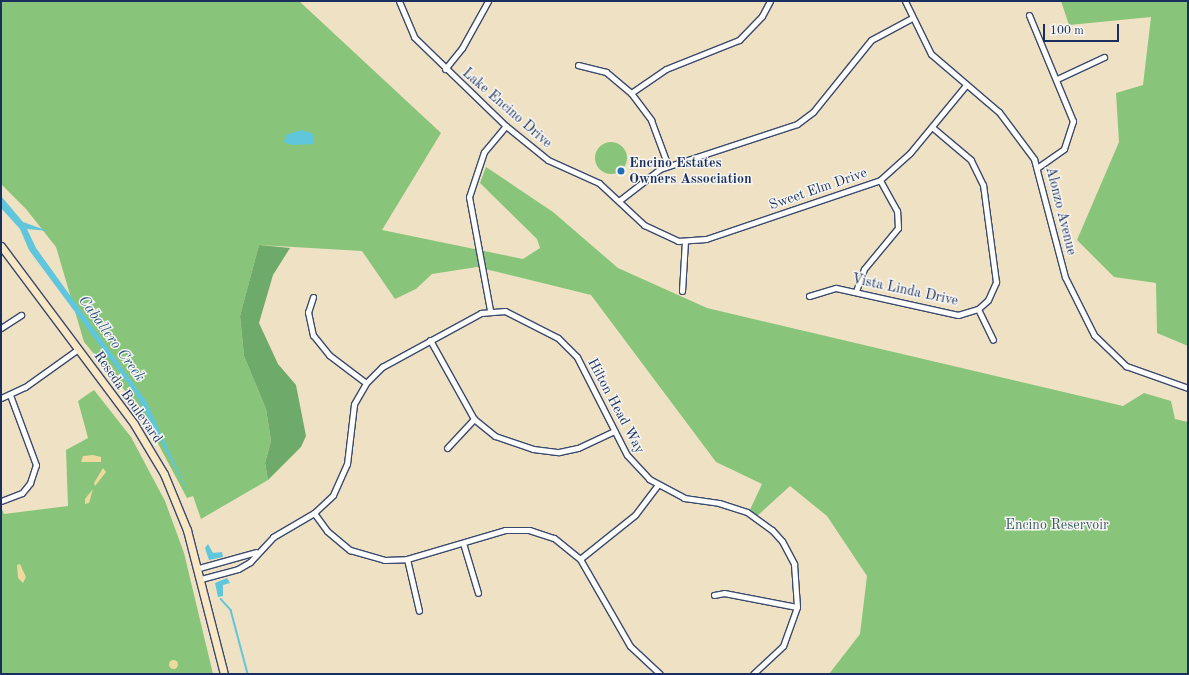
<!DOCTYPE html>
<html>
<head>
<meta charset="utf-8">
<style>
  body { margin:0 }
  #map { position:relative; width:1189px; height:675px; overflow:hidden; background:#efe1c4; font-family:"Old Standard TT",serif }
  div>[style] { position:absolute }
  .green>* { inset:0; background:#88c57a }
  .round { border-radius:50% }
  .forest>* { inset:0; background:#6eaa6a }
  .sand>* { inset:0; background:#eeda9e }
  .water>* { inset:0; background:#5fc6db }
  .stream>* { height:1.5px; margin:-0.75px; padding:0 0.75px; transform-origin:0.75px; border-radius:0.75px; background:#5fc6db }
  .roads { filter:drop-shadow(1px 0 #3b4a6d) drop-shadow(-1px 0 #3b4a6d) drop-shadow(0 1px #3b4a6d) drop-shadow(0 -1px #3b4a6d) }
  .minor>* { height:5px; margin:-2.5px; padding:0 2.5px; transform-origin:2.5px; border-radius:2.5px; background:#fff }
  .secondary>* { height:7px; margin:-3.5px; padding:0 3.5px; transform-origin:3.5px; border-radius:3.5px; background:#fae7c3 }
  .dots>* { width:11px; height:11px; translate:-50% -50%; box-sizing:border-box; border:2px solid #f6f6f2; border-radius:50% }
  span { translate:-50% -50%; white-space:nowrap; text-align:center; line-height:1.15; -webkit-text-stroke:3px #f6f6f2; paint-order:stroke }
  .street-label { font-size:14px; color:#1b2f5e }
  .poi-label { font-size:14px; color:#1b2f5e; font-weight:700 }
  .left { translate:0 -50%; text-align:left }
  .park-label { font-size:14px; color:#3c5c66 }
  .water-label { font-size:15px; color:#2c557d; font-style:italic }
  .frame { position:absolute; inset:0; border:2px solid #1b2f5e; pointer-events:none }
  .scale { position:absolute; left:1043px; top:24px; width:76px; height:18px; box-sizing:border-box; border:2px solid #1b2f5e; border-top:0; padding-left:5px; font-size:12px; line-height:14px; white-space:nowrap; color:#1b2f5e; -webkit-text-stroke:3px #f6f6f2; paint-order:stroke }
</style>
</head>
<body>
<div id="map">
  <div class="green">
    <div style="clip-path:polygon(1px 1px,299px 1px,441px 133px,382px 230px,523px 259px,540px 248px,537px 239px,480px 183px,486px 167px,553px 212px,618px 268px,707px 308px,1123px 406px,1144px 393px,1171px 401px,1175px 419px,1188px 422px,1188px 674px,829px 674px,860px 634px,867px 576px,827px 516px,790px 486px,757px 516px,749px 512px,762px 484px,716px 462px,591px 295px,477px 267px,432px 274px,416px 289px,395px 299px,362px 251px,259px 245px,240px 316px,244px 356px,266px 409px,271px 441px,265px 463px,268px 480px,201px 519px,193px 496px,187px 498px,138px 406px,84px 342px,56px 247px,26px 209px,1px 184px)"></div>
    <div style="clip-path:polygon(1061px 1px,1188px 1px,1188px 346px,1157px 333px,1156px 283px,1114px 277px,1077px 240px,1119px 142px,1116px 93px,1143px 85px,1151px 17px,1069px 25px)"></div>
    <div class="round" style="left:595px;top:142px;width:32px;height:32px"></div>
    <div style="clip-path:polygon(94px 390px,131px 437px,165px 501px,184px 553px,213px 674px,1px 674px,1px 507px,4px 514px,68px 506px,66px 450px,88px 438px,78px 401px)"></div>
  </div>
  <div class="forest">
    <div style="clip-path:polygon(259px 245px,290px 248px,273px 275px,259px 323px,278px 364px,296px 385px,306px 436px,301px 447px,268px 480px,265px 463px,271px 441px,266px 409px,244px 356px,240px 316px)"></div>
  </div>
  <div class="sand">
    <div style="clip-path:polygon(93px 455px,101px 457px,101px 462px,81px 462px,83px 456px)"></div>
    <div style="clip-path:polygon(103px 468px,106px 472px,95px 486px,94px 483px)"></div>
    <div style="clip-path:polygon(93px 489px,89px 503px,85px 504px,85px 499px)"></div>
    <div style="clip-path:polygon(20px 564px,26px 577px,23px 583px,18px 578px,17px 565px)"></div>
    <div class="round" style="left:168.5px;top:659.5px;width:9px;height:9px"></div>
  </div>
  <div class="water">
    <div style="clip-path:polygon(301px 130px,314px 134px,313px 144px,292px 145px,284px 142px,286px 135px)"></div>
    <div style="clip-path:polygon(1px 196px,23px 222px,48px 231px,27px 229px,36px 248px,146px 401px,190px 496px,135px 393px,29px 250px,20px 229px,1px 208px)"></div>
    <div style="clip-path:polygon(208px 544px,213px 553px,222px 552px,223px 557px,209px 560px,205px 548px)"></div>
    <div style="clip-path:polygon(227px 578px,230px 583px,223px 585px,223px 596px,218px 597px,215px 583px)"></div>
  </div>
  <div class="stream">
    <div style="left:221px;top:599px;width:15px;rotate:48deg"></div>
    <div style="left:231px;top:610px;width:66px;rotate:75.1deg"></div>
  </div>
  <div class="roads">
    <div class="minor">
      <div style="left:399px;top:1px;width:39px;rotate:67deg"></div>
      <div style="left:414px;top:37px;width:128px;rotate:44.1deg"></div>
      <div style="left:506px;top:126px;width:54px;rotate:39deg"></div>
      <div style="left:548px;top:160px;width:56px;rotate:24.3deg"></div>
      <div style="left:599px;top:183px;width:62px;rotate:43deg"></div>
      <div style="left:644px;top:225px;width:38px;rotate:25deg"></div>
      <div style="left:678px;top:241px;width:28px;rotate:-4deg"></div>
      <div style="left:706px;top:239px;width:184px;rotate:-18.7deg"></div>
      <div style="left:880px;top:180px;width:40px;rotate:-42deg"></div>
      <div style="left:910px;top:153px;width:88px;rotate:-50.5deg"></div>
      <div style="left:905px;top:1px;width:59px;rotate:63.9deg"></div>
      <div style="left:931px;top:54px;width:89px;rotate:40.5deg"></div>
      <div style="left:999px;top:112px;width:59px;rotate:53.3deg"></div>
      <div style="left:1034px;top:159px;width:122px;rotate:75.3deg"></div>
      <div style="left:1065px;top:277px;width:65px;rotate:63.4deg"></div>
      <div style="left:1094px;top:335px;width:45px;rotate:44.1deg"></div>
      <div style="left:1126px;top:366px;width:66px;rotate:19.5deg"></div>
      <div style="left:1029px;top:15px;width:115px;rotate:67.5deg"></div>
      <div style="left:1073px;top:121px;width:29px;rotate:108deg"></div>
      <div style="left:1064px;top:149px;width:32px;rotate:145deg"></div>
      <div style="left:578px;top:65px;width:29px;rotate:14deg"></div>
      <div style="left:606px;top:72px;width:33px;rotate:40deg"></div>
      <div style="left:631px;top:93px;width:34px;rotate:53deg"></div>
      <div style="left:651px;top:120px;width:49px;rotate:69.7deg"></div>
      <div style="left:445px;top:69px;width:27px;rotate:-51deg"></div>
      <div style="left:462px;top:48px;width:54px;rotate:-61deg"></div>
      <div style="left:1057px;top:79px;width:52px;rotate:-25.1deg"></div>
      <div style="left:631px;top:93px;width:42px;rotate:-34.4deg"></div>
      <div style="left:666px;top:69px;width:79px;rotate:-21.7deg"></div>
      <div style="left:739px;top:40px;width:33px;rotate:-46deg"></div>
      <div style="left:762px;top:16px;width:17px;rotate:-62deg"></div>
      <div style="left:620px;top:200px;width:51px;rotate:-37.8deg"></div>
      <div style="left:660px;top:169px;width:144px;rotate:-18.2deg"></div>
      <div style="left:797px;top:124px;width:20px;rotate:-37deg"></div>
      <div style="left:813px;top:112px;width:92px;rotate:-51.1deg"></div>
      <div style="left:871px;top:40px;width:47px;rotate:-28.2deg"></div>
      <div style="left:682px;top:291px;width:50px;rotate:-86.6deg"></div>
      <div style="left:856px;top:291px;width:23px;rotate:-70deg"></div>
      <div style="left:864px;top:269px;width:53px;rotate:-50.3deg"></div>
      <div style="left:898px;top:228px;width:17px;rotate:-93deg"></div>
      <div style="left:897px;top:211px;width:35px;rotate:-119deg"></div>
      <div style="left:809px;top:296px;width:28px;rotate:-17deg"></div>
      <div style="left:836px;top:288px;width:125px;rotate:12.5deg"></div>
      <div style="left:958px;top:315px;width:21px;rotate:-17deg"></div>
      <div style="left:978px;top:309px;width:13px;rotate:-42deg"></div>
      <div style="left:988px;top:300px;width:20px;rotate:-66deg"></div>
      <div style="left:996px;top:282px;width:98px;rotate:-97.6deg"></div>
      <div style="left:983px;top:185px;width:28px;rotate:-116deg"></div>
      <div style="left:971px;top:160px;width:51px;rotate:-139.8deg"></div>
      <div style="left:313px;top:297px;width:16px;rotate:108deg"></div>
      <div style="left:308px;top:312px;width:24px;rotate:78deg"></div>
      <div style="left:313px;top:335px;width:26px;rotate:51deg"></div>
      <div style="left:329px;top:355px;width:46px;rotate:37.1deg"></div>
      <div style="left:978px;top:309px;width:34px;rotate:64deg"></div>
      <div style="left:490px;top:310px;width:115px;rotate:-100.5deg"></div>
      <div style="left:469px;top:197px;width:47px;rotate:-71.6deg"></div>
      <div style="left:484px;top:152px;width:34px;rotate:-50deg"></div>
      <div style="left:1px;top:328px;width:24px;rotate:-33deg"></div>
      <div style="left:430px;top:340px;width:90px;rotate:60.9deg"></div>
      <div style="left:474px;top:419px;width:27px;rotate:39deg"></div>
      <div style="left:495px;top:436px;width:40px;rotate:18.9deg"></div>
      <div style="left:533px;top:449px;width:26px;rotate:7deg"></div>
      <div style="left:559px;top:452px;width:19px;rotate:-12deg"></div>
      <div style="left:578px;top:448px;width:40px;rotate:-25deg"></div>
      <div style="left:1px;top:398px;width:26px;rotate:-25deg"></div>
      <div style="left:25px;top:387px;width:65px;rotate:-35.6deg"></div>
      <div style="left:447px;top:448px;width:40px;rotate:-47deg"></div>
      <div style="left:1px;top:501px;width:22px;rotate:-21deg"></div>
      <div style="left:22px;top:493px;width:13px;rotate:-51deg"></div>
      <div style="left:30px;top:483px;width:19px;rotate:-72deg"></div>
      <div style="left:36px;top:465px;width:75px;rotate:-110.4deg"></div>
      <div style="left:314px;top:513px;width:22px;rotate:54deg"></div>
      <div style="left:327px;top:531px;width:30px;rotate:40deg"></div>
      <div style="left:350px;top:550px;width:35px;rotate:16deg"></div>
      <div style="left:384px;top:560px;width:23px;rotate:-2deg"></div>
      <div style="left:407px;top:559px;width:102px;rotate:-16.5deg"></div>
      <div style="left:505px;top:530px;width:24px"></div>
      <div style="left:529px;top:530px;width:26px;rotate:18deg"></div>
      <div style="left:554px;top:538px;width:33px;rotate:39deg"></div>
      <div style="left:580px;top:559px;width:100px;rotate:60.1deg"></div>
      <div style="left:630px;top:646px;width:41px;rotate:43deg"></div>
      <div style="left:463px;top:543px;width:52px;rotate:73.3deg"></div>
      <div style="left:407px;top:559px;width:53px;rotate:77deg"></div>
      <div style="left:580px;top:559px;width:70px;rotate:-38.7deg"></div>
      <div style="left:635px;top:515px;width:38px;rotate:-53deg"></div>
      <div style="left:199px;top:568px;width:59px;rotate:-15.7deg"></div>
      <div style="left:201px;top:579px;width:38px;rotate:-15deg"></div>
      <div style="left:238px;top:569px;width:14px;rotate:-30deg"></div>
      <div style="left:250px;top:562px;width:34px;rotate:-47deg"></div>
      <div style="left:273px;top:537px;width:48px;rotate:-30.3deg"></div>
      <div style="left:314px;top:513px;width:26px;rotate:-43deg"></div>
      <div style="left:333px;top:495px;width:34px;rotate:-66deg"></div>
      <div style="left:347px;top:464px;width:60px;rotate:-83.3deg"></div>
      <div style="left:354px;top:404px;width:24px;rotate:-60deg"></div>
      <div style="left:366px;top:383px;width:23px;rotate:-45deg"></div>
      <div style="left:382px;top:367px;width:113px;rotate:-28.6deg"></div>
      <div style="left:481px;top:313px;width:24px;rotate:-5deg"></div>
      <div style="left:505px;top:311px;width:59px;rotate:27deg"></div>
      <div style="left:558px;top:338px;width:27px;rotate:45deg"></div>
      <div style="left:577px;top:357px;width:110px;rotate:63deg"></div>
      <div style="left:627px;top:455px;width:33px;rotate:47deg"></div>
      <div style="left:649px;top:479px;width:40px;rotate:28deg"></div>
      <div style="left:684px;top:498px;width:35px;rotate:8deg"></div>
      <div style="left:719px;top:503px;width:29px;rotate:18deg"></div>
      <div style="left:747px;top:512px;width:31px;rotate:36deg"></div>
      <div style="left:772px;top:530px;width:15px;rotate:48deg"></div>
      <div style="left:782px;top:541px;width:26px;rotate:62deg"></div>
      <div style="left:794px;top:564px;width:43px;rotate:86deg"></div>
      <div style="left:797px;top:607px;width:41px;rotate:109.7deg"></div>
      <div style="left:783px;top:646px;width:41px;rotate:137deg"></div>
      <div style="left:714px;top:595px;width:10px;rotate:-11deg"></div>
      <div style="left:724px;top:593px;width:74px;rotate:10.9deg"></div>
    </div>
    <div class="secondary">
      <div style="left:1px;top:246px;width:222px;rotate:53.2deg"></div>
      <div style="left:134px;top:424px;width:58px;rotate:59deg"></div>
      <div style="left:164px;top:474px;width:61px;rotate:67.7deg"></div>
      <div style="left:187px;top:530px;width:149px;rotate:75.6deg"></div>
    </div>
  </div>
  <div class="dots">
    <div style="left:621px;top:171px;background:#1f6fb2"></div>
  </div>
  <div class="street-label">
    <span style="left:507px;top:108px;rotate:41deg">Lake Encino Drive</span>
    <span style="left:818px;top:189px;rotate:-19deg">Sweet Elm Drive</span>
    <span style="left:1061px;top:211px;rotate:76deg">Alonzo Avenue</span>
    <span style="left:905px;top:290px;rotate:12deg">Vista Linda Drive</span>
    <span style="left:128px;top:397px;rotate:55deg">Reseda Boulevard</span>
    <span style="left:616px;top:406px;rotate:62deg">Hilton Head Way</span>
  </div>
  <div class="poi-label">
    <span class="left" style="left:629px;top:171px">Encino Estates<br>Owners Association</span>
  </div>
  <div class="park-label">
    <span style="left:1057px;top:525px">Encino Reservoir</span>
  </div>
  <div class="water-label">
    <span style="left:111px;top:339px;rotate:54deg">Caballero Creek</span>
  </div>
  <div class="frame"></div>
  <div class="scale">100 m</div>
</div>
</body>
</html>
